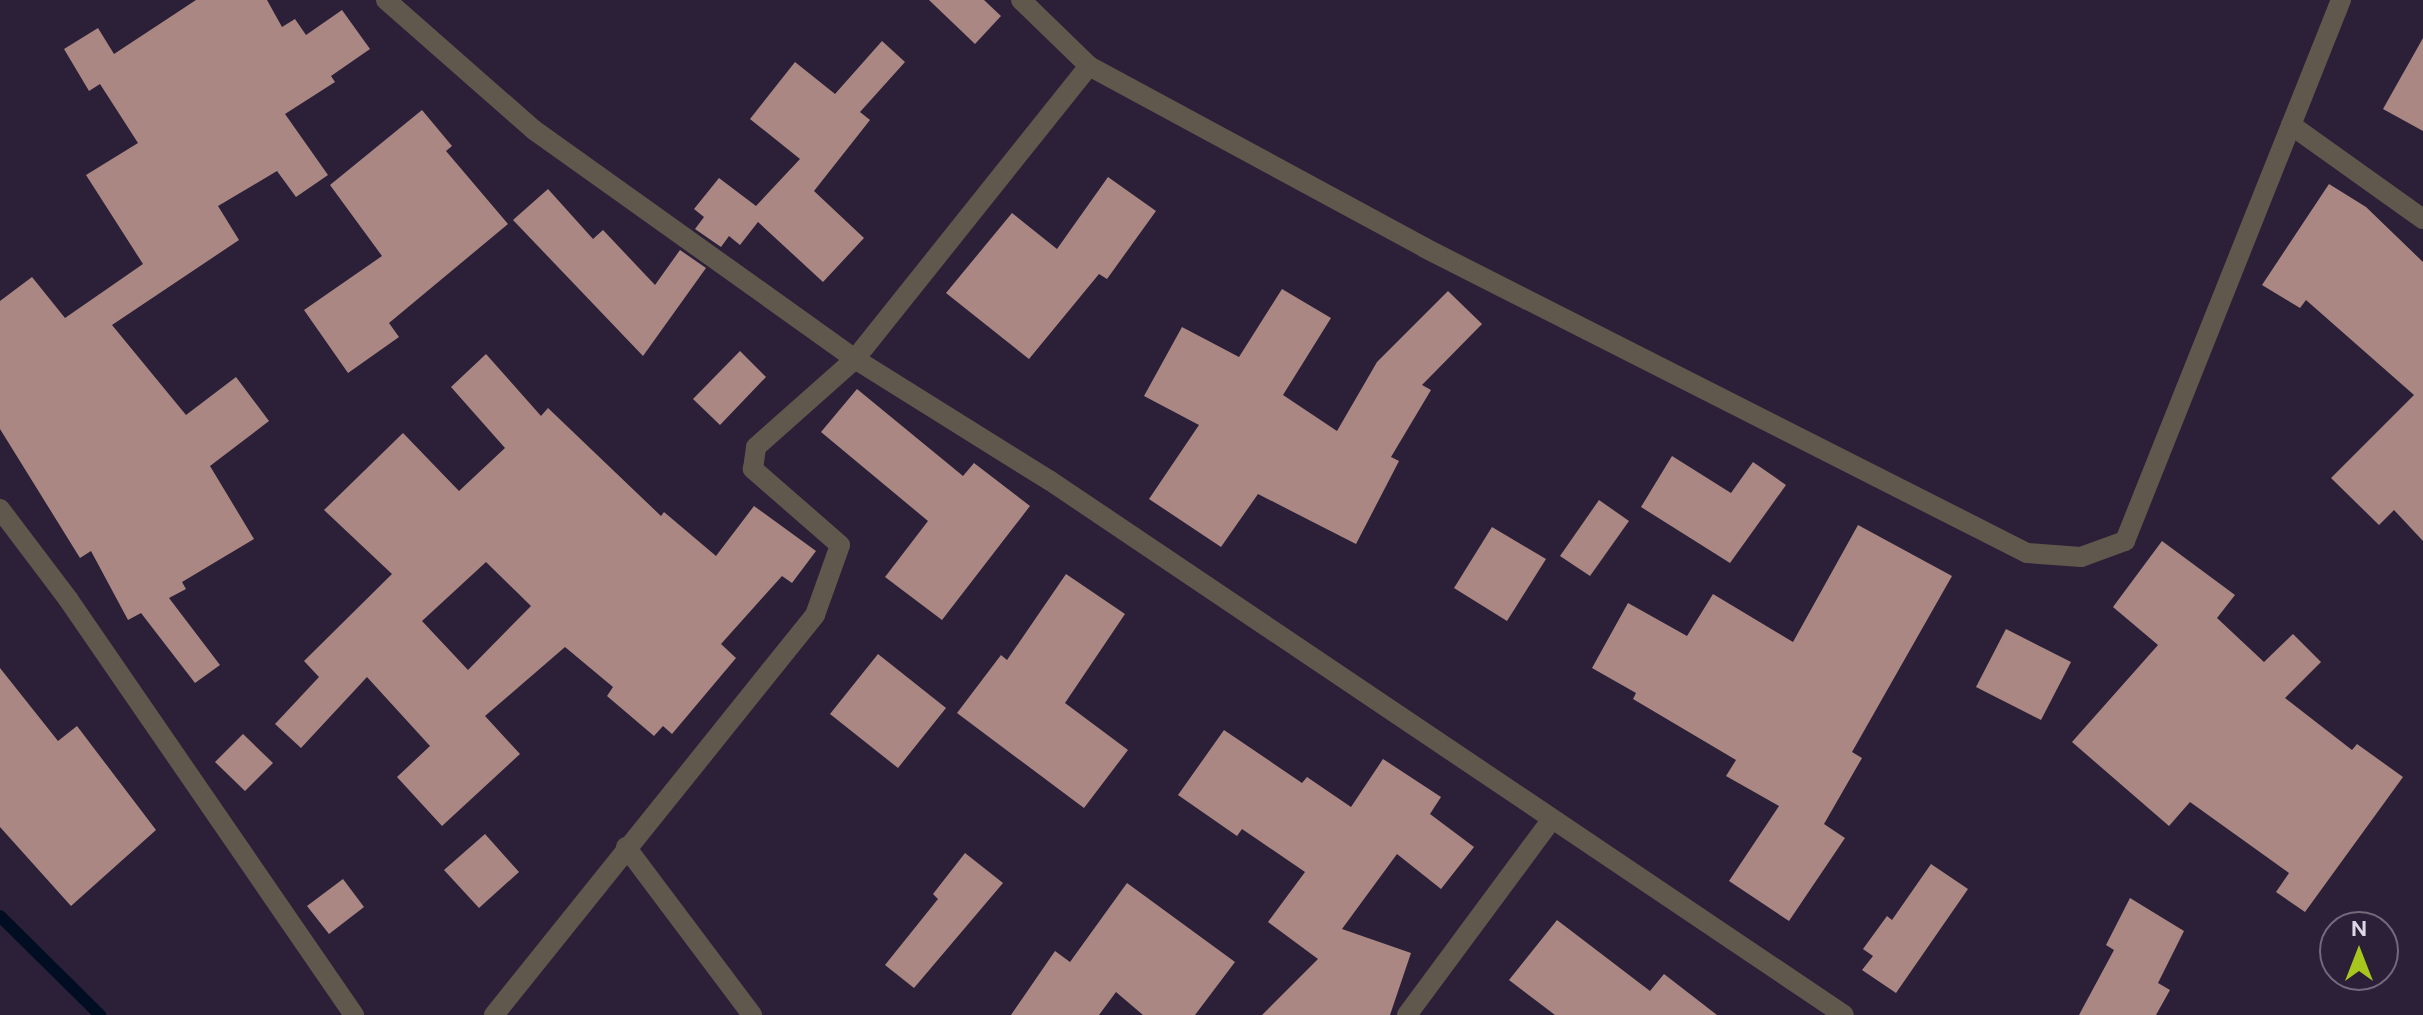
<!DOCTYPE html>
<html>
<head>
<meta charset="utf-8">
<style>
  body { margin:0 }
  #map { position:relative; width:2423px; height:1015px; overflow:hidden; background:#2b2037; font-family:"DM Sans",sans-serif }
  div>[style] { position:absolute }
  .stream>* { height:12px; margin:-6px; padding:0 6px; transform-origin:6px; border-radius:6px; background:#000d22 }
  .building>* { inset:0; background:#ab8784 }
  .street>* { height:20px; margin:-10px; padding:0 10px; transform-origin:10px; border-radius:10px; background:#60584d }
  span { translate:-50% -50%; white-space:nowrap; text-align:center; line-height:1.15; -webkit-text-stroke:8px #2b2037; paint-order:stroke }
  .north { position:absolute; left:2319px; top:911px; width:80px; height:80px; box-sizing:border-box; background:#2b2037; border:2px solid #73697d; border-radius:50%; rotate:0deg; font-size:22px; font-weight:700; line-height:32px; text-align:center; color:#ded7e7 }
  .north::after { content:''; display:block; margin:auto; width:28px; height:36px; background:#a8c71e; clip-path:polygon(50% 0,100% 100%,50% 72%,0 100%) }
</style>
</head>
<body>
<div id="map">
  <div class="stream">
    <div style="left:0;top:916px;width:141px;rotate:44.7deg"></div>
  </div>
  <div class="building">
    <div style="clip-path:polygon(196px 0,267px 0,282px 27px,295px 19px,306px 35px,342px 10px,370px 49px,331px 76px,335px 82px,285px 114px,328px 175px,296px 197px,277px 171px,218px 206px,239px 240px,112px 325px,186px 415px,236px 377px,269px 421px,210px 466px,254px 539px,182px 582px,186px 589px,169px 598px,220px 665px,195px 683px,141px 613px,128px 620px,91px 551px,80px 558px,0 429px,0 301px,32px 277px,65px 318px,143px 264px,86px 175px,138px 143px,100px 84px,89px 91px,64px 49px,98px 28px,114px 54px)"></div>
    <div style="clip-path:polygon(929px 0,984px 0,1001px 16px,975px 44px)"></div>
    <div style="clip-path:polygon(2423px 38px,2423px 131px,2383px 109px)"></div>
    <div style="clip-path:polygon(882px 41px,905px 62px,860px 112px,870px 120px,814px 191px,864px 238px,823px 282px,758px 222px,740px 245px,729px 236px,721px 247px,695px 229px,704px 217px,694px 209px,719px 178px,756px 206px,800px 159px,750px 119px,795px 62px,835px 94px)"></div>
    <div style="clip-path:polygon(422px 110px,452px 146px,446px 151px,508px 224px,389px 323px,399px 337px,348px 373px,304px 310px,382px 256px,330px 185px)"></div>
    <div style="clip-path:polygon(1108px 177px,1156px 211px,1107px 279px,1099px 274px,1029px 359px,946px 293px,1012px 213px,1057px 249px)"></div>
    <div style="clip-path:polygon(2329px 184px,2366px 207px,2423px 262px,2423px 541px,2394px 510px,2379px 525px,2331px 478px,2414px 395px,2306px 300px,2300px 308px,2262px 285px)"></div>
    <div style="clip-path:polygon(548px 189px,593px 239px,603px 230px,655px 285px,680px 250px,706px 268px,643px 356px,513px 220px)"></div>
    <div style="clip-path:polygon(1282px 289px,1331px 318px,1283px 395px,1337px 431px,1377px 362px,1448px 291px,1482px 324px,1422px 385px,1431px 390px,1391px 457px,1399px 461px,1356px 544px,1258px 494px,1221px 547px,1149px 499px,1199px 425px,1144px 396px,1182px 327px,1239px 357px)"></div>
    <div style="clip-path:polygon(740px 351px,766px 377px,720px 425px,693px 399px)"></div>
    <div style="clip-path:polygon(evenodd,486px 354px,541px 416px,548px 408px,661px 516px,664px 512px,716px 556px,754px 506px,816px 551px,792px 583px,782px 576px,721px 644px,736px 658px,672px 734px,663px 726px,654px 736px,607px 696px,613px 687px,565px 647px,485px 716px,520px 754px,442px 826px,397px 777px,430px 746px,367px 677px,301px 748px,275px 724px,319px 677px,304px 661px,392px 574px,324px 510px,403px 433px,459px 491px,505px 448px,451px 387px,486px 354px,486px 562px,531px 606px,468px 670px,422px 621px,486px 562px)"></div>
    <div style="clip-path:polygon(857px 389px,963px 476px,974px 463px,1030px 506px,942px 620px,885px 577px,928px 521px,821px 432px)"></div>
    <div style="clip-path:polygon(1672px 456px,1731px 493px,1753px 462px,1786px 485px,1730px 563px,1641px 507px)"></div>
    <div style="clip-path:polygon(1599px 500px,1629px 521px,1590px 576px,1560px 556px)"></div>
    <div style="clip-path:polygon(1858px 525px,1952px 576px,1852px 752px,1862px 758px,1824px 824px,1845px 838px,1789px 921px,1729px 881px,1779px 806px,1726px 776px,1736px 760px,1633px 699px,1636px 693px,1592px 668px,1628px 603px,1687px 636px,1713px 594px,1793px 642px)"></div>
    <div style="clip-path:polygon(1492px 527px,1546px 559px,1507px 621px,1454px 588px)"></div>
    <div style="clip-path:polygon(2162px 541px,2235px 595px,2217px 618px,2264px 662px,2293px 634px,2321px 662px,2285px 698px,2352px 750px,2357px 744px,2403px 777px,2305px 912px,2276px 892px,2289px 873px,2190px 802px,2169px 826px,2072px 742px,2158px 645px,2113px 607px)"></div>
    <div style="clip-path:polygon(1066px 574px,1125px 614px,1065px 703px,1128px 750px,1084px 808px,957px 713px,1001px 655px,1007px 660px)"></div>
    <div style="clip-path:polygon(2006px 629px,2071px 662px,2041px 720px,1976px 687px)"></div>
    <div style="clip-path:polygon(878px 654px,946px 708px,898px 768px,830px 714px)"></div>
    <div style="clip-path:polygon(0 668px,58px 741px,77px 726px,156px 830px,71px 906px,0 827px)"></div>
    <div style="clip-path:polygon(1224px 730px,1302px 783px,1307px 777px,1351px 807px,1383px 759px,1441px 797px,1430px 814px,1474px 847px,1441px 889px,1397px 854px,1342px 929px,1411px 953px,1390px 1015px,1262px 1015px,1318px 959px,1268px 922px,1305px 872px,1242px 829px,1237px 836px,1178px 795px)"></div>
    <div style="clip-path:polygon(243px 734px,273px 763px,245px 791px,215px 762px)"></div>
    <div style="clip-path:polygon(485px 834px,519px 872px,479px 908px,444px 870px)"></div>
    <div style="clip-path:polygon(965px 853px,1003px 883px,914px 988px,885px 965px,938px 899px,933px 894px)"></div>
    <div style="clip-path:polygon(1931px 864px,1968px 889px,1896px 993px,1862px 970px,1873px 956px,1863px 949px,1887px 916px,1892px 920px)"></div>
    <div style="clip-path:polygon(343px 879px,364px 907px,329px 934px,307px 906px)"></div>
    <div style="clip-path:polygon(1127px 883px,1235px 962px,1195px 1015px,1143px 1015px,1116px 992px,1099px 1015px,1011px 1015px,1055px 951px,1070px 962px)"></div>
    <div style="clip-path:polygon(2130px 898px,2184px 931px,2158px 983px,2170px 990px,2156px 1015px,2079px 1015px,2114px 950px,2106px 945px)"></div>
    <div style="clip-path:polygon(1557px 920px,1650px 991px,1664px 974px,1717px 1015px,1555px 1015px,1509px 980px)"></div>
  </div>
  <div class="street">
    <div style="left:386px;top:0;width:197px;rotate:41.3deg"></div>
    <div style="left:534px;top:130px;width:394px;rotate:35.5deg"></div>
    <div style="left:855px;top:359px;width:229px;rotate:32deg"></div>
    <div style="left:1049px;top:480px;width:958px;rotate:33.94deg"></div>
    <div style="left:1021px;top:0;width:95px;rotate:44.1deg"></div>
    <div style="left:1089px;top:66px;width:382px;rotate:28.4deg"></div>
    <div style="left:1425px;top:248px;width:675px;rotate:26.87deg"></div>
    <div style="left:2027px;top:553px;width:54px;rotate:4.2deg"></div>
    <div style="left:2081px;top:557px;width:47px;rotate:-20deg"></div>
    <div style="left:2125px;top:541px;width:583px;rotate:-68.24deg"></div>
    <div style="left:2291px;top:125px;width:162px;rotate:35.5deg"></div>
    <div style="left:0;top:509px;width:113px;rotate:52.9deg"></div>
    <div style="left:68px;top:599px;width:505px;rotate:55.49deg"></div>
    <div style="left:626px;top:847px;width:210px;rotate:53.1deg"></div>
    <div style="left:494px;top:1015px;width:513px;rotate:-51.25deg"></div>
    <div style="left:815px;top:615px;width:74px;rotate:-70.3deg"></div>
    <div style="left:840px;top:545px;width:116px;rotate:-138.9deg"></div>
    <div style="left:753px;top:469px;width:22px;rotate:-82deg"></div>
    <div style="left:756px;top:447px;width:132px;rotate:-41.6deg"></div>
    <div style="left:855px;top:359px;width:375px;rotate:-51.4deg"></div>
    <div style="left:1407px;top:1015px;width:244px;rotate:-53.5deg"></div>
  </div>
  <div class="north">N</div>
</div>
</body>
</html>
